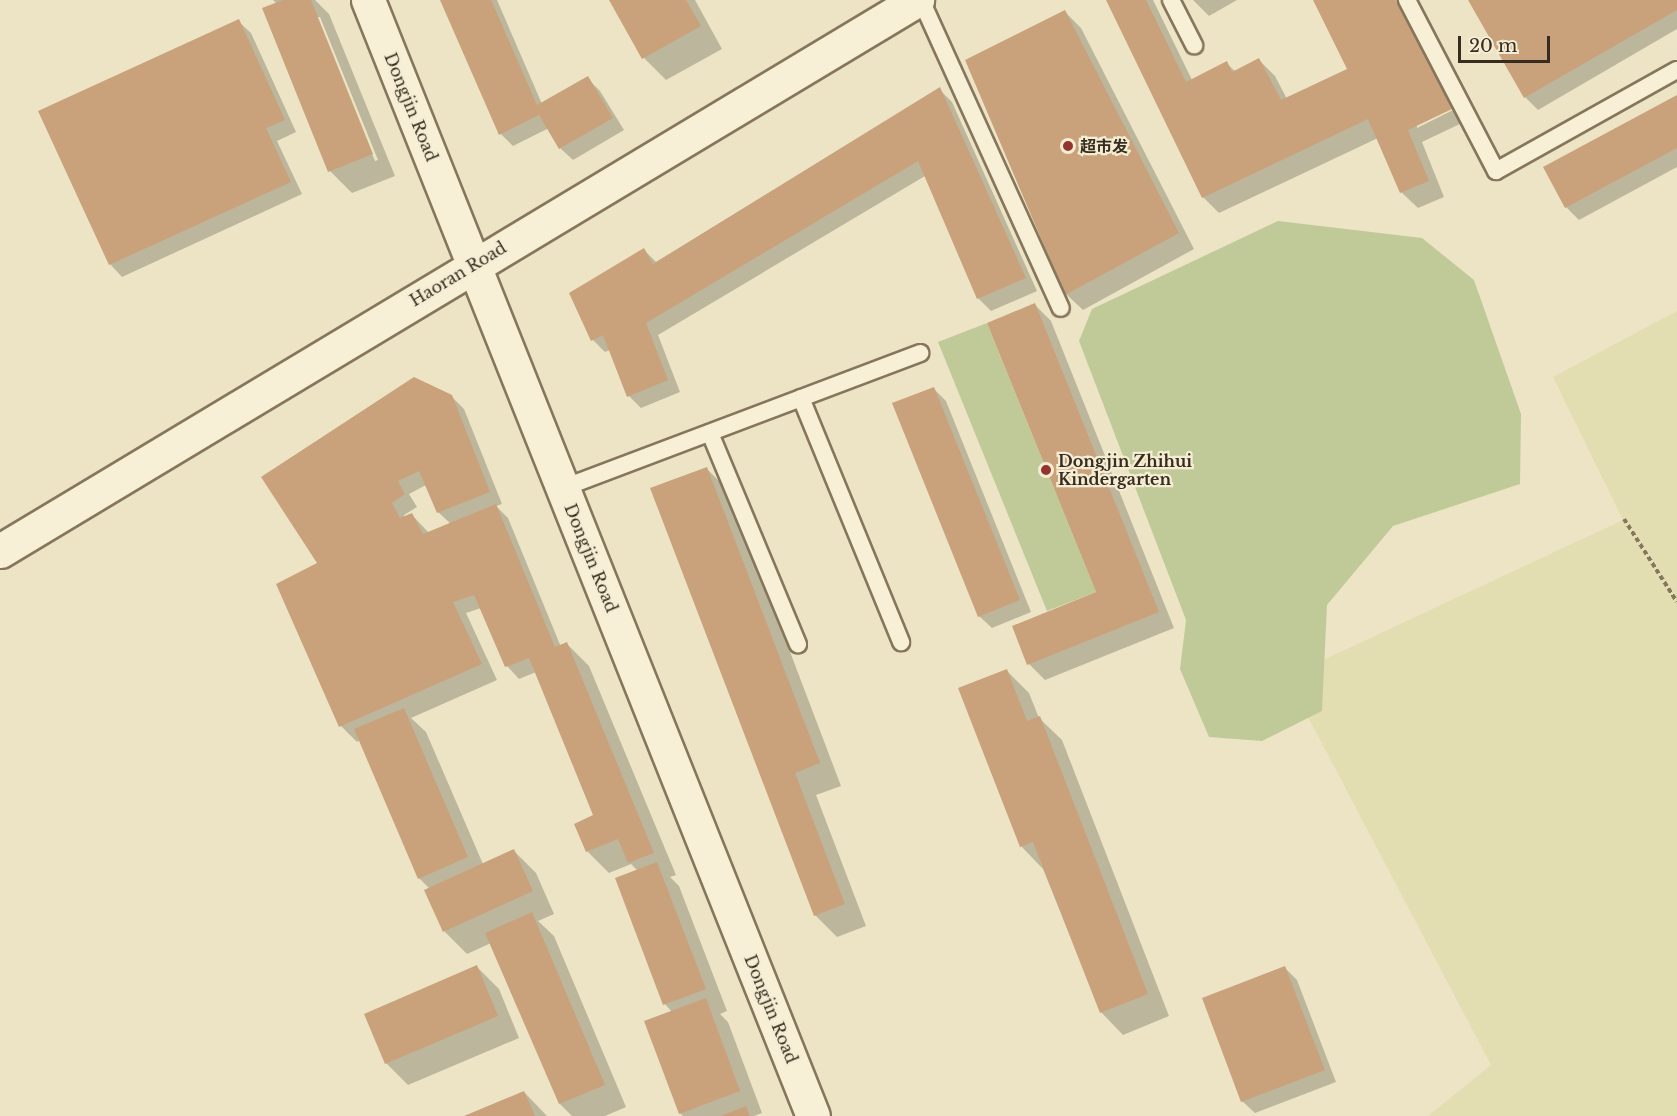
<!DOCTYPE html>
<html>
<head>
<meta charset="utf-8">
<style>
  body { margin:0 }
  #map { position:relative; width:1677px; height:1116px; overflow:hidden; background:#ece4c4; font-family:"Libre Baskerville","Noto Sans SC",serif }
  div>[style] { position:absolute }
  .farmland>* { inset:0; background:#e2deb2 }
  .green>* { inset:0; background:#c0ca98 }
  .shadow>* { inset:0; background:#0003 }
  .building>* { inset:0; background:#c9a27c }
  .path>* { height:4px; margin-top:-2px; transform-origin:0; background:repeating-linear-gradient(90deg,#86765b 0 4.5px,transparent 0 7.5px) }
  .roads { filter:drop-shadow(2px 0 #86765b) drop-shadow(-2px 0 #86765b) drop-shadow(0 2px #86765b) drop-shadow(0 -2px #86765b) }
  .lane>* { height:16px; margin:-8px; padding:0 8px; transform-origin:8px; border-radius:8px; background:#f7f0d7 }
  .secondary>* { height:33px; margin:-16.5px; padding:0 16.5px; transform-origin:16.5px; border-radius:16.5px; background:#f7f0d7 }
  .dots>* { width:16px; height:16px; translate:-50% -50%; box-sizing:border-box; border:3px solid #f4edd3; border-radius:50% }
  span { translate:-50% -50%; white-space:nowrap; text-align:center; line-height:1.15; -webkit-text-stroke:4.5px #f4edd3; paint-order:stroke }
  .street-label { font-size:16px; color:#372c1f }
  .poi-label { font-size:16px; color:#372c1f; font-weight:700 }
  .left { translate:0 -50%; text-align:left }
  .scale { position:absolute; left:1458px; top:36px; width:92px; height:27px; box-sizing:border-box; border:3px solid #372c1f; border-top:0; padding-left:8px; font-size:18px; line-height:21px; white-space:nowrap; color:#372c1f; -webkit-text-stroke:4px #f4edd3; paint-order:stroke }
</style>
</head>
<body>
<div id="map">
  <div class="farmland">
    <div style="clip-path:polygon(1677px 311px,1677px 1116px,1428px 1116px,1491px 1065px,1287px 677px,1623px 520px,1553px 377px)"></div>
  </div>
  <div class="green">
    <div style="clip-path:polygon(1278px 221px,1422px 238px,1474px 280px,1521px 414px,1520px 484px,1393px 526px,1327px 605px,1322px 711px,1262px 741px,1209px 737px,1180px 669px,1186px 620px,1079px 341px,1092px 309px)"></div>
    <div style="clip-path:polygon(987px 323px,1096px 592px,1047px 611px,938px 342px)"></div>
  </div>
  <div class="shadow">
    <div style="clip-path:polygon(evenodd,273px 0,315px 0,329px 14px,395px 176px,352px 193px,330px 171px,277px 4px,273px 0,316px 17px,320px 17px,378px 160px,375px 161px,316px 17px)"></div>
    <div style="clip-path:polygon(442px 0,497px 0,542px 104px,587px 78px,600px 91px,624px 130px,573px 160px,560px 148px,549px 128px,513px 146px,501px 134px)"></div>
    <div style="clip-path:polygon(611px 0,695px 0,722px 49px,666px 80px,644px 58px)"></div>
    <div style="clip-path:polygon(1107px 0,1153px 0,1192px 80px,1226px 63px,1236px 72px,1259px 60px,1275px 76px,1287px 99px,1349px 70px,1314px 0,1402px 0,1456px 106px,1417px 124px,1417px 128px,1457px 108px,1464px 122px,1422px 142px,1444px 197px,1418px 208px,1401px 192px,1378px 138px,1219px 213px,1203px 197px)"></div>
    <div style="clip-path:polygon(1193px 0,1237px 0,1209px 16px)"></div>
    <div style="clip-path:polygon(1469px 0,1677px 0,1677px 29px,1538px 110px,1525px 97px)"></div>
    <div style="clip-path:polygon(1065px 12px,1081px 28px,1194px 249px,1083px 310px,1066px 294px)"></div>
    <div style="clip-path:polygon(238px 21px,251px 33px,296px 132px,277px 141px,302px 194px,122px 277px,110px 264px)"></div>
    <div style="clip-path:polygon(939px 89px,952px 102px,1037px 291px,991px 311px,978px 298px,925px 176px,658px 335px,680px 392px,641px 408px,629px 396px,610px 350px,605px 352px,593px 340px,644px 250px,656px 262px)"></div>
    <div style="clip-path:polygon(1677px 97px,1677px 167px,1579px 220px,1566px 207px)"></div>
    <div style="clip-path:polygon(1035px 305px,1051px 321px,1174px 628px,1045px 680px,1029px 664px,1098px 593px)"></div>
    <div style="clip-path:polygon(933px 388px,946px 401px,1031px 612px,992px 628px,979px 616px)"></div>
    <div style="clip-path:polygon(evenodd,451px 396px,464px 409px,502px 504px,496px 506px,508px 518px,561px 647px,567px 644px,589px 666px,676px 875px,670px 877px,679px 886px,727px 1011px,720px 1014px,728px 1022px,762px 1113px,754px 1116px,683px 1116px,680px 1113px,672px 1012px,665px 1004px,638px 871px,631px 864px,609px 873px,587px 851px,595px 816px,536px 672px,519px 679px,507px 666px,481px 608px,466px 613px,497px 680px,411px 718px,426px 732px,483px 864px,513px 850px,536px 873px,554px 914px,538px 921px,554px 936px,626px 1107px,605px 1116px,572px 1116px,560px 1104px,491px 943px,467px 954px,445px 932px,426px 890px,430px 889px,419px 878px,360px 740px,357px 742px,341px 726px,319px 564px,451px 396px,426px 485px,438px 512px,451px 524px,429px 533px,412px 515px,405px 518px,404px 515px,417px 507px,409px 494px,426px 485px)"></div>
    <div style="clip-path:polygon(706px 468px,729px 491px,841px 786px,816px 795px,866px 926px,837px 937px,815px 915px)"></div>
    <div style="clip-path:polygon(1007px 671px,1029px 693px,1039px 718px,1062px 740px,1169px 1016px,1123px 1035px,1101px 1012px,1043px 869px,1021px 846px)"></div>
    <div style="clip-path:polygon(477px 967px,499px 989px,519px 1038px,408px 1085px,386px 1063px)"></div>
    <div style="clip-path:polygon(1285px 968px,1297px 980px,1336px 1082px,1255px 1113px,1242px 1101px)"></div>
    <div style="clip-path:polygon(524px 1092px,547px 1116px,468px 1116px)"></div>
  </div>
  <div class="building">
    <div style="clip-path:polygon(283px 0,311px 0,373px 154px,328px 172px,262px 8px)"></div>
    <div style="clip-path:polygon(440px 0,491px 0,537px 105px,588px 76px,613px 118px,559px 149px,539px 115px,499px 135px)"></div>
    <div style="clip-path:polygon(609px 0,686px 0,701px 26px,642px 59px)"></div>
    <div style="clip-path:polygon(1106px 0,1146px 0,1186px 82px,1227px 61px,1232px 72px,1259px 58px,1281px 100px,1347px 69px,1313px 0,1397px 0,1452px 109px,1408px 130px,1429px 181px,1400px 193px,1368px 119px,1202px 198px)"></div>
    <div style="clip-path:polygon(1468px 0,1677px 0,1677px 10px,1524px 98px)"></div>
    <div style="clip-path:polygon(1065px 10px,1179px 233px,1065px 295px,965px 60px)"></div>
    <div style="clip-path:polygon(239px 19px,285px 120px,266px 128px,291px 182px,109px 265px,38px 111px)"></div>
    <div style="clip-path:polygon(940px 87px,1026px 278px,977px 299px,918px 161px,646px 323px,668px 380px,627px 397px,603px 335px,591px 341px,569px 293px,644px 248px,653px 264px)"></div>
    <div style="clip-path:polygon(1677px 95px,1677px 148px,1565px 208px,1543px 167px)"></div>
    <div style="clip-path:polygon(1035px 303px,1159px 612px,1027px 665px,1012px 626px,1096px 592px,987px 323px)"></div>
    <div style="clip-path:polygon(414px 377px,452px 395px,490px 492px,437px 513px,419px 471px,398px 481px,405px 494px,392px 503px,400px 518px,412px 513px,423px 534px,496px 504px,555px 647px,567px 642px,654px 853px,628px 863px,618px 839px,586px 852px,574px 824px,593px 815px,529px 658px,505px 667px,474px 595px,453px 602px,482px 664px,339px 727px,276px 584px,317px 563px,261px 477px)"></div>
    <div style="clip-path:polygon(934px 387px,1020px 600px,978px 617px,892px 403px)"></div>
    <div style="clip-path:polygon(707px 467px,820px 763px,795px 773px,845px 904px,814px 916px,650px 488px)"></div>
    <div style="clip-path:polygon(1007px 669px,1027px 721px,1040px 716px,1148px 994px,1100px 1013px,1033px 842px,1020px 847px,958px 688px)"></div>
    <div style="clip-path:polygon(404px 708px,468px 857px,418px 879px,354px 729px)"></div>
    <div style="clip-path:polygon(514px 849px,533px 891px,443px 932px,424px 890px)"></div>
    <div style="clip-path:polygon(657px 862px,706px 989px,663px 1005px,615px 878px)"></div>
    <div style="clip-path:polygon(532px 912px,605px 1085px,559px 1104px,485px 933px)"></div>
    <div style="clip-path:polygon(477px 965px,498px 1016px,385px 1064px,364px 1014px)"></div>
    <div style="clip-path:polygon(1285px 966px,1325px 1070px,1241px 1102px,1202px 998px)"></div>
    <div style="clip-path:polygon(706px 998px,740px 1091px,679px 1114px,644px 1021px)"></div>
    <div style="clip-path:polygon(524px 1091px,535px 1116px,464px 1116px)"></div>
    <div style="clip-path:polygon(746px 1106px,750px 1116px,721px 1116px)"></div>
  </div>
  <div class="path">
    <div style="left:1624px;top:519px;width:98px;rotate:57.4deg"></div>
  </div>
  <div class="roads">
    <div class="lane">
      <div style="left:921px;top:0;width:338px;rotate:65.6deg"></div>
      <div style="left:1171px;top:0;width:51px;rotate:62.9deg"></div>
      <div style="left:1407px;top:0;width:193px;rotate:62.5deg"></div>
      <div style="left:1496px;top:171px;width:207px;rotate:-29.2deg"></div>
      <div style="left:801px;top:398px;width:264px;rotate:67.7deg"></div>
      <div style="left:710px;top:433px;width:229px;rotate:67.4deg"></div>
      <div style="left:563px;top:488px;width:382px;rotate:-20.7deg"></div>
    </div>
    <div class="secondary">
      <div style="left:368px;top:0;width:1201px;rotate:68.26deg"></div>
      <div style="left:0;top:551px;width:1070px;rotate:-31deg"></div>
    </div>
  </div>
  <div class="dots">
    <div style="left:1068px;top:146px;background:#93352e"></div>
    <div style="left:1046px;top:470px;background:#93352e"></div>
  </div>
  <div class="street-label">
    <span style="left:411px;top:107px;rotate:68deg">Dongjin Road</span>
    <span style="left:458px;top:274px;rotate:-31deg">Haoran Road</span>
    <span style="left:591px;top:558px;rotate:68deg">Dongjin Road</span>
    <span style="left:771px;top:1009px;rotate:68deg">Dongjin Road</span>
  </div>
  <div class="poi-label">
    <span class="left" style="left:1080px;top:146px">超市发</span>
    <span class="left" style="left:1058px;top:470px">Dongjin Zhihui<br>Kindergarten</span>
  </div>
  <div class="scale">20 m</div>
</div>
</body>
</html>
